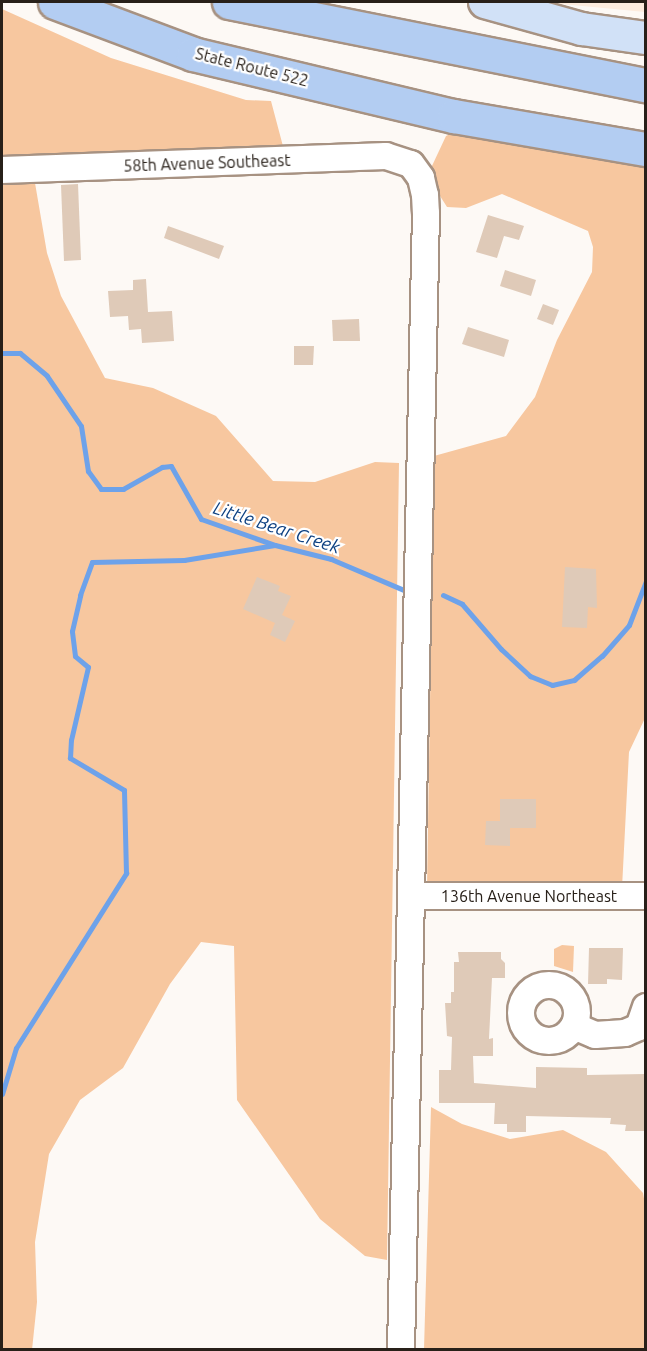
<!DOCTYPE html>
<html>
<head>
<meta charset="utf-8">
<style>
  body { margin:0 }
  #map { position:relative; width:647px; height:1351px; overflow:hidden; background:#fdf9f5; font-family:Ubuntu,sans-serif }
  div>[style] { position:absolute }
  .built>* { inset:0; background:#fdecde }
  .green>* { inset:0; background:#f7c79f }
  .stream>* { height:5px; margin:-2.5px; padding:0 2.5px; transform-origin:2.5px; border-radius:2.5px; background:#6da2ea }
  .building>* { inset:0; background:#dfcab8 }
  .roads { filter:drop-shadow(2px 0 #a79282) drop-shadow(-2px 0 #a79282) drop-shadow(0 2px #a79282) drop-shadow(0 -2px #a79282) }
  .minor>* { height:26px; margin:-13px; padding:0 13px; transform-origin:13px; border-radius:13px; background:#fff }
  .minor>.ring { margin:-13px; padding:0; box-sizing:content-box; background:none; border:26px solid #fff; border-radius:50% }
  .major>* { height:32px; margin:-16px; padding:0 16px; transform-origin:16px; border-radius:16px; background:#d1e1f7 }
  .highway>* { height:33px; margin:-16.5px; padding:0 16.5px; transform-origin:16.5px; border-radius:16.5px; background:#b3cdf2 }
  span { translate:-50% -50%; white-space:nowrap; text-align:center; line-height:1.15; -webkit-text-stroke:4.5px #fff; paint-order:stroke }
  .street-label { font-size:16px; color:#282019 }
  .water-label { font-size:18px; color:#0e4182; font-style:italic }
  .frame { position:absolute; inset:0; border:3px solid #282019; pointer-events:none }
</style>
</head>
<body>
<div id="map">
  <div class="built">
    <div style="clip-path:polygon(539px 2px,645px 2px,645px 12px,541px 2px)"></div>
  </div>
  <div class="green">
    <div style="clip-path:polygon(2px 9px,111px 58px,246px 100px,271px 101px,284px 150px,2px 162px)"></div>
    <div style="clip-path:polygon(465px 127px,645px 165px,646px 716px,629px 752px,622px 888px,427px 887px,434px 456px,506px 436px,535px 397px,557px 340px,592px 272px,593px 247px,588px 231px,502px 194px,466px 208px,447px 207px,435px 188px,431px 168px,446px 136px)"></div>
    <div style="clip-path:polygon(35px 183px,47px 253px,61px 296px,105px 378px,153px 388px,216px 416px,273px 481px,315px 482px,375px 462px,399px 463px,387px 1260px,365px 1256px,320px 1219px,237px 1100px,234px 946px,201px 942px,170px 984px,123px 1068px,80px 1100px,49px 1154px,35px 1242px,37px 1302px,32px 1350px,2px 1349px,2px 184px)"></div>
    <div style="clip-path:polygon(562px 945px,574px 946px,573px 972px,554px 966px,554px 949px)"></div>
    <div style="clip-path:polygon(431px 1107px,462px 1124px,510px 1139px,563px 1130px,606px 1152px,643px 1193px,646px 1210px,645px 1349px,424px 1349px)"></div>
  </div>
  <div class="stream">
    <div style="left:2px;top:353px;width:18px"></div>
    <div style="left:20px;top:353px;width:35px;rotate:40deg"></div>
    <div style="left:47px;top:376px;width:60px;rotate:55.8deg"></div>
    <div style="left:81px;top:426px;width:46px;rotate:81.2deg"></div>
    <div style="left:88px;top:471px;width:22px;rotate:54deg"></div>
    <div style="left:101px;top:489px;width:22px"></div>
    <div style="left:123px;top:489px;width:45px;rotate:-29.4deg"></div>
    <div style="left:162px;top:467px;width:9px;rotate:-6deg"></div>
    <div style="left:171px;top:466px;width:61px;rotate:60.5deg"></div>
    <div style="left:201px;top:519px;width:78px;rotate:19.4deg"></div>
    <div style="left:275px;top:545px;width:58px;rotate:14deg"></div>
    <div style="left:331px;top:559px;width:82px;rotate:23.1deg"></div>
    <div style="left:443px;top:595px;width:21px;rotate:25deg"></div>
    <div style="left:462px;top:604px;width:60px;rotate:49.1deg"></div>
    <div style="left:501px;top:649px;width:40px;rotate:43deg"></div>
    <div style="left:530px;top:676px;width:24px;rotate:22deg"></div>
    <div style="left:552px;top:685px;width:23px;rotate:-13deg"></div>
    <div style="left:574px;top:680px;width:37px;rotate:-41deg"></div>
    <div style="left:602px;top:656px;width:41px;rotate:-48.9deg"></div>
    <div style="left:629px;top:625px;width:47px;rotate:-68.9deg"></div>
    <div style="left:2px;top:1094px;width:48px;rotate:-73.1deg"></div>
    <div style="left:16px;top:1048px;width:207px;rotate:-57.8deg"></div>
    <div style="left:126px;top:873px;width:83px;rotate:-91.4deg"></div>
    <div style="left:124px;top:790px;width:63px;rotate:-149.3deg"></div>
    <div style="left:70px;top:758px;width:18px;rotate:-87deg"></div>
    <div style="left:71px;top:740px;width:75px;rotate:-76.9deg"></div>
    <div style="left:88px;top:667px;width:17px;rotate:-140deg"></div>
    <div style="left:75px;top:656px;width:25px;rotate:-97deg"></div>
    <div style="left:72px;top:631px;width:37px;rotate:-77deg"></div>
    <div style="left:80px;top:595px;width:35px;rotate:-70deg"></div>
    <div style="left:92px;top:562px;width:92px;rotate:-1.2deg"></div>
    <div style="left:184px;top:560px;width:92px;rotate:-9.4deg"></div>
  </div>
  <div class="building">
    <div style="clip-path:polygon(78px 184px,81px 260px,64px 261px,61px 185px)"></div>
    <div style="clip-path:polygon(488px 215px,524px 226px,519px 240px,504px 236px,497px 258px,476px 252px)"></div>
    <div style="clip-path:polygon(168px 226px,224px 246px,219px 259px,164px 238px)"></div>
    <div style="clip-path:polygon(505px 270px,536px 280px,531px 296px,500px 286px)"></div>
    <div style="clip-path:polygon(146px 279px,148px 312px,172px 311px,174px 341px,142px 343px,141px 329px,129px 330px,128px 316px,110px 317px,108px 291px,133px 290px,133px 280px)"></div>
    <div style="clip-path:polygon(543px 304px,559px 310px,553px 325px,537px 319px)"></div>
    <div style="clip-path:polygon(359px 319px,360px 341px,333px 341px,332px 320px)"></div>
    <div style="clip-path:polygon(468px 327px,509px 340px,504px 357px,462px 344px)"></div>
    <div style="clip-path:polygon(294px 346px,314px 346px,313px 365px,294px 365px)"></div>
    <div style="clip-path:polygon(565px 567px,596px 569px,597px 608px,588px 607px,587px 628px,562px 627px)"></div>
    <div style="clip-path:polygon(257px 577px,280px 586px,278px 591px,291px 596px,282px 615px,295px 621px,285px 642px,270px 635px,275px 623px,243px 609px)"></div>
    <div style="clip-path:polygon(500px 799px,536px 799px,536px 828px,510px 828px,510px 846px,485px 845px,486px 821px,500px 821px)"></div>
    <div style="clip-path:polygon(589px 948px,623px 948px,622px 980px,607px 979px,607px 984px,588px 984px)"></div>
    <div style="clip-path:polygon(458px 952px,501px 952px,501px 959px,505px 963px,505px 978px,492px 978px,489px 1039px,493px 1038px,493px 1056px,473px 1056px,474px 1083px,536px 1088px,536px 1067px,587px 1068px,587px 1075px,645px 1074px,644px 1131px,625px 1131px,626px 1125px,610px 1124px,611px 1118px,526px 1116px,526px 1132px,507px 1132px,507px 1124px,494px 1124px,495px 1103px,439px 1103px,439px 1070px,451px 1070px,452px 1037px,447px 1036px,445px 1003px,451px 1003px,451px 992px,454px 992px,454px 962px,459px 962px)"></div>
  </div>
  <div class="roads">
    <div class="minor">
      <div style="left:2px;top:170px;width:384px;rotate:-2.1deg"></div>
      <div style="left:386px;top:156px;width:26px;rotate:18deg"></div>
      <div style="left:411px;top:164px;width:17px;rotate:54deg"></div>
      <div style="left:421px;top:178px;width:17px;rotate:77deg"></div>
      <div style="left:425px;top:195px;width:18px;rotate:87deg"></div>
      <div style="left:426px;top:213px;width:1137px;rotate:91.26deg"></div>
      <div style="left:412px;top:896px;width:234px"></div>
      <div class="ring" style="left:521px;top:985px;width:30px;height:30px"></div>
      <div style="left:574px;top:1026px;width:23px;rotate:23deg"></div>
      <div style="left:595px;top:1035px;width:30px;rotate:-4deg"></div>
      <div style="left:625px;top:1033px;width:15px;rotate:-23deg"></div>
      <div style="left:639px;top:1027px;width:21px;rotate:-71deg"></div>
    </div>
    <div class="major">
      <div style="left:485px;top:2px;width:101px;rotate:15.6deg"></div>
      <div style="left:582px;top:29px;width:65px;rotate:8deg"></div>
    </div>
    <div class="highway">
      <div style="left:55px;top:2px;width:147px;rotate:20.6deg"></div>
      <div style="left:193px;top:54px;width:268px;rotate:13.4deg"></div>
      <div style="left:454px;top:116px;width:195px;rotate:9.8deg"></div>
      <div style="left:229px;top:2px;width:425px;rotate:11.3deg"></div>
    </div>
  </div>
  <div class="street-label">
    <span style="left:252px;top:67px;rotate:14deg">State Route 522</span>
    <span style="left:207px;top:163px;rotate:-2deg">58th Avenue Southeast</span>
    <span style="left:529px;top:896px">136th Avenue Northeast</span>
  </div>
  <div class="water-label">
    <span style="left:277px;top:527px;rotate:18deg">Little Bear Creek</span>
  </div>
  <div class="frame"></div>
</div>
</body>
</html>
